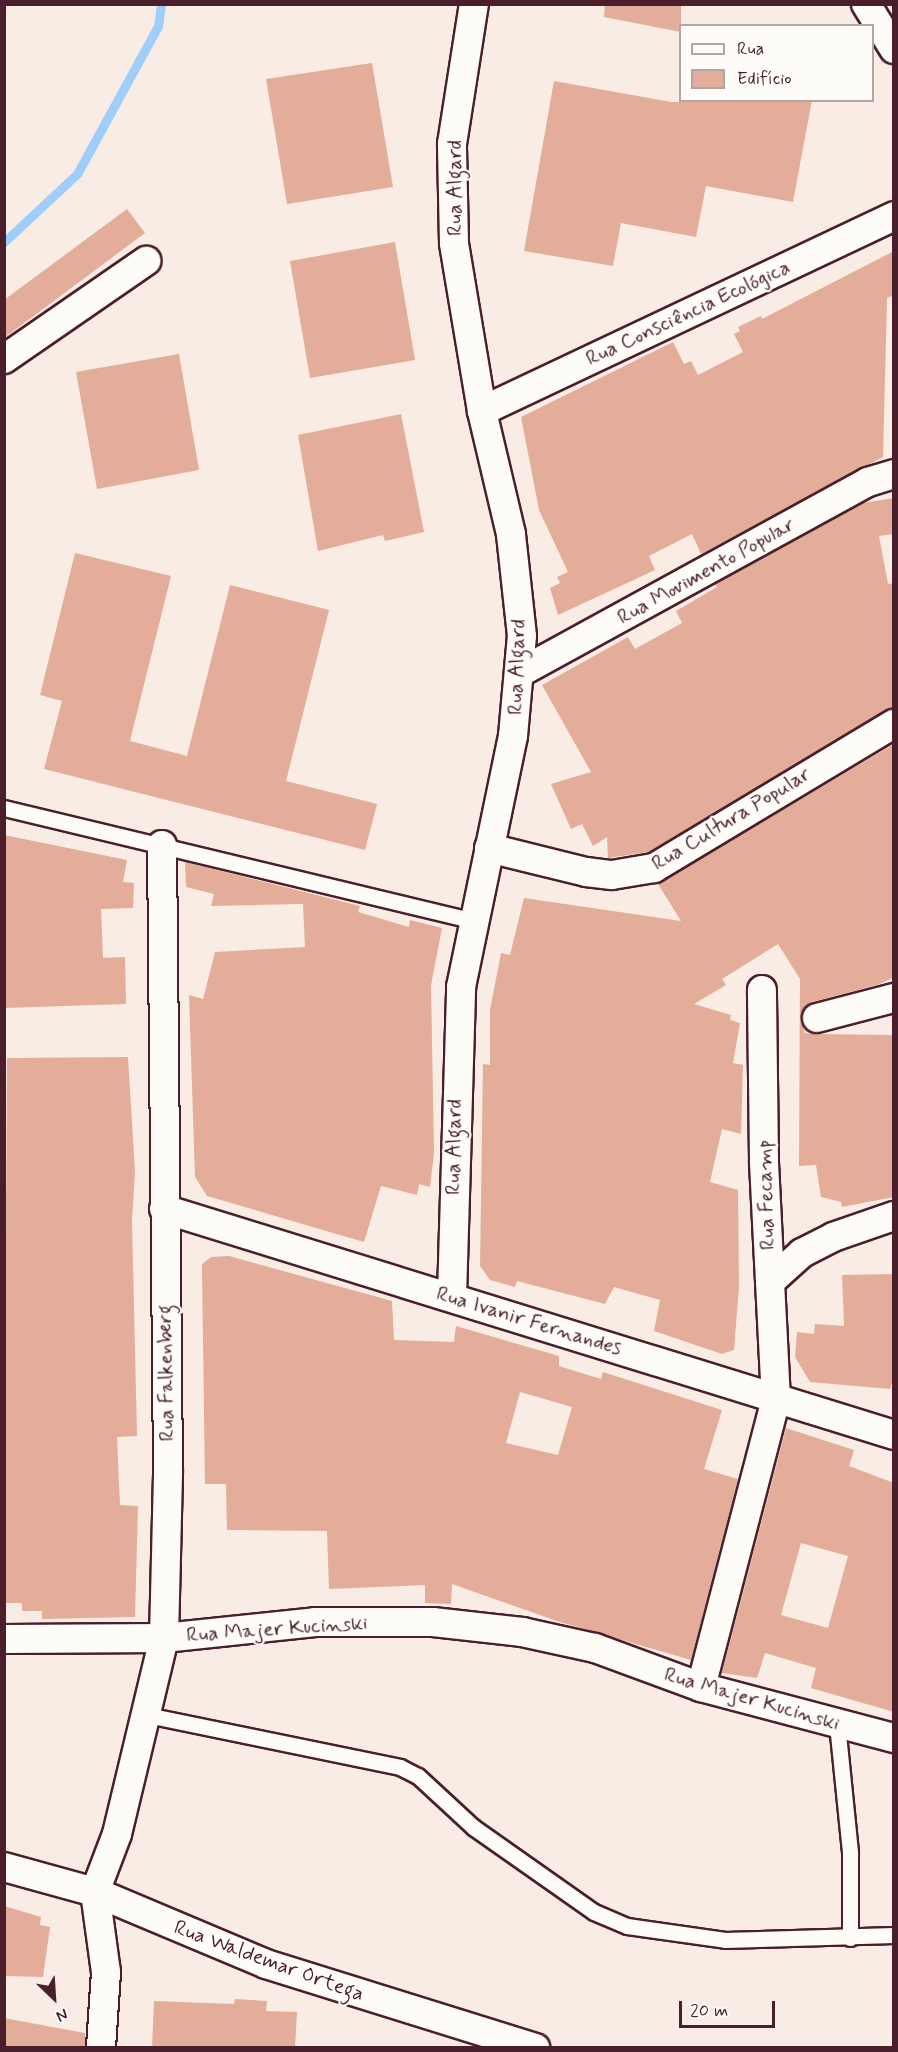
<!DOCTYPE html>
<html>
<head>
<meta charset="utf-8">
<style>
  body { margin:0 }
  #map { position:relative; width:898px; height:2052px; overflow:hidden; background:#f8ece4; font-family:Mynerve,sans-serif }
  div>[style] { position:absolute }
  .stream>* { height:9px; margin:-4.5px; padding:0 4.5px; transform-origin:4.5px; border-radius:4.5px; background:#a0cefb }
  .building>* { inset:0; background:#e3ad99 }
  .roads { filter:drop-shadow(2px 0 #4a1f2b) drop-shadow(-2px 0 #4a1f2b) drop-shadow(0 2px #4a1f2b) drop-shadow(0 -2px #4a1f2b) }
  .lane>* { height:15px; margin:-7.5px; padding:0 7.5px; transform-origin:7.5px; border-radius:7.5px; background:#fdfcf7 }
  .street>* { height:28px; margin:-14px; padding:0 14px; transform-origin:14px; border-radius:14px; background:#fdfcf7 }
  span { translate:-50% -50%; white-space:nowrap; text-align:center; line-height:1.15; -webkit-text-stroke:4.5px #fdfcf7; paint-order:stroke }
  .street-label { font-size:21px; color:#4a1f2b }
  .frame { position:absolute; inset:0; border:6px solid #4a1f2b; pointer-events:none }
  .legend { position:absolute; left:679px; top:24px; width:195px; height:78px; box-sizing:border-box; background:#fdfcf7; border:2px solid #b5a4a5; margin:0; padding:8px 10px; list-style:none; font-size:18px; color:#4a1f2b }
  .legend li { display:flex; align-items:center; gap:12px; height:30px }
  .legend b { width:30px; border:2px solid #b5a4a5 }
  .north { position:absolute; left:24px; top:1968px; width:60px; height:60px; -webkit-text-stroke:4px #fdfcf7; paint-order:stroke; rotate:155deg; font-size:16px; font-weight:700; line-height:24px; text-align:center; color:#4a1f2b }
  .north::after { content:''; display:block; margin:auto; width:21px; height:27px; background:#4a1f2b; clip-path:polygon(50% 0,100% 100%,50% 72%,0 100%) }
  .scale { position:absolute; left:679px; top:2001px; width:96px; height:27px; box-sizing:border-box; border:3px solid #4a1f2b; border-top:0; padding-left:8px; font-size:18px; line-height:21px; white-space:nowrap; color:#4a1f2b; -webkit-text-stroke:4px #fdfcf7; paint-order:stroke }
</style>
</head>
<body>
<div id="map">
  <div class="stream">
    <div style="left:4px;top:242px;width:100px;rotate:-43deg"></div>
    <div style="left:77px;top:174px;width:169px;rotate:-61.3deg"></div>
    <div style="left:158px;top:26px;width:22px;rotate:-82deg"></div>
  </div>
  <div class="building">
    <div style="clip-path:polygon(605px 4px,681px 4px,681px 32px,604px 17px)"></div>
    <div style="clip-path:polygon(372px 63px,393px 187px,287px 204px,266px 79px)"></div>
    <div style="clip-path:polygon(554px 81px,671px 102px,812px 100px,793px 202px,706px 186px,696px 237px,621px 223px,613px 266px,524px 251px)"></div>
    <div style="clip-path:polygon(127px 209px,145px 233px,4px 338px,4px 300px)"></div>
    <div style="clip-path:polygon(395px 242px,415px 360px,310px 378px,290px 261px)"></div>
    <div style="clip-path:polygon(894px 251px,894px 295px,887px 298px,883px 457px,701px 554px,692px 534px,649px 556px,655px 570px,558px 615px,550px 588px,560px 583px,557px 577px,568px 572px,539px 510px,521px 417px,673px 342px,684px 364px,691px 361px,698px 375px,743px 352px,734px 334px,740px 331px,738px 327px,761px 316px,762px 319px)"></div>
    <div style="clip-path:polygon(179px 354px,199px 470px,97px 489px,76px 372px)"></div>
    <div style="clip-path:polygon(401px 414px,424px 532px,385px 541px,383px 535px,318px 551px,298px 435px)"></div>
    <div style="clip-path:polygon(894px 498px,894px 534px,879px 536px,888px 584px,894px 583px,894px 708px,648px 852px,608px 858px,607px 837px,593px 846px,582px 824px,571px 829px,551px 784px,591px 772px,542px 685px,628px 637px,635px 649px,682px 623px,676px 611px,717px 587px,715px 584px,863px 503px)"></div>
    <div style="clip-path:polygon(75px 553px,171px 576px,130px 741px,187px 756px,230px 585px,329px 610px,286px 781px,377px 804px,365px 850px,44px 769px,62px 701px,40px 695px)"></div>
    <div style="clip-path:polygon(894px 744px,894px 977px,880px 984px,812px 1002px,805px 1007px,801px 1022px,805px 1033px,813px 1034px,894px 1035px,894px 1197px,842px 1207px,841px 1202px,821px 1197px,816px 1165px,799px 1166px,800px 979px,778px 944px,722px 979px,726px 985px,694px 1004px,731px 1015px,730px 1020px,740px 1023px,733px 1063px,743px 1065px,741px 1134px,722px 1129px,710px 1182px,738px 1190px,739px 1286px,734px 1350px,722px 1354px,654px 1331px,660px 1300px,614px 1287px,605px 1304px,517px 1281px,515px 1287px,490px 1280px,480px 1266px,483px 1064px,490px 1065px,490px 1010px,501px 953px,510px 955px,524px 898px,681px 921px,658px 884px)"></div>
    <div style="clip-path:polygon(4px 835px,127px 860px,123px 882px,134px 883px,133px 908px,101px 909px,103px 958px,125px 957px,126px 1004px,4px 1008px)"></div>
    <div style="clip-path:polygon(185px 862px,360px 906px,358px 912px,409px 927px,410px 920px,442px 928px,431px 985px,434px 1153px,430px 1187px,419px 1184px,417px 1195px,381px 1186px,364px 1242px,207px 1196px,195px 1177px,189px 995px,203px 999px,215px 952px,305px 947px,303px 904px,211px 906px,214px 894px,186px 887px)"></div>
    <div style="clip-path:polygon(128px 1057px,135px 1172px,132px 1220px,137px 1436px,117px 1437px,120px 1505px,138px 1506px,135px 1617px,42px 1619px,42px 1611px,22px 1611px,22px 1603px,4px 1603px,7px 1058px)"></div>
    <div style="clip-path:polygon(evenodd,229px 1256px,392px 1301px,394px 1340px,454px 1342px,456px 1326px,559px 1356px,559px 1366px,601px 1379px,603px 1372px,722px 1410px,704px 1469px,738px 1479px,691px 1660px,560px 1622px,452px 1584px,451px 1604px,425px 1603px,425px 1585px,329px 1589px,327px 1531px,227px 1530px,226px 1484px,205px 1484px,202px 1270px,202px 1264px,211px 1257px,229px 1256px,520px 1392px,572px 1407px,558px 1455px,506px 1443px,520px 1392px)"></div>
    <div style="clip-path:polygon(894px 1274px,894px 1376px,890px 1389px,810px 1382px,795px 1357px,797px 1332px,814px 1334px,815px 1324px,844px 1326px,842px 1275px)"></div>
    <div style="clip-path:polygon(evenodd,786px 1428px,854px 1450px,849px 1466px,894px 1483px,894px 1712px,811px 1688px,816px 1668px,765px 1653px,757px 1678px,722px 1673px,786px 1428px,801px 1543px,848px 1556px,828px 1628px,781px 1615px,801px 1543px)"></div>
    <div style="clip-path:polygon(4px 1906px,41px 1917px,40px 1925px,50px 1927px,43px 1977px,4px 1976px)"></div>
    <div style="clip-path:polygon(235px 1999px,267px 2001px,266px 2011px,297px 2012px,295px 2048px,152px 2048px,154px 2001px,234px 2004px)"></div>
    <div style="clip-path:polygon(4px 2018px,85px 2033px,85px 2048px,4px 2048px)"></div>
  </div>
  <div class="roads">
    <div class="lane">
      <div style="left:4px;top:808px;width:484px;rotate:13.5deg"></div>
      <div style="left:147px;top:1715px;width:258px;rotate:11.6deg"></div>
      <div style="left:400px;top:1767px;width:20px;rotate:27deg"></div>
      <div style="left:418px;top:1776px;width:75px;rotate:42.8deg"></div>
      <div style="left:473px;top:1827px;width:148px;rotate:35.1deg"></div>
      <div style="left:594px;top:1912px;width:36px;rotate:23deg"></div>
      <div style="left:627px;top:1926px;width:99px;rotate:8.1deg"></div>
      <div style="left:725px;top:1940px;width:169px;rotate:-1.7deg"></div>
      <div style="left:837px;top:1724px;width:130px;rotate:84.2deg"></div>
      <div style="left:850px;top:1853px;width:85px;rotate:90deg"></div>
    </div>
    <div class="street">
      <div style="left:866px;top:4px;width:53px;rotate:58.1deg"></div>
      <div style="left:4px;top:359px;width:173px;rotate:-34.6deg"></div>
      <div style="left:482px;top:411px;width:456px;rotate:-25.3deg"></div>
      <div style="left:521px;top:672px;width:396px;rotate:-28.7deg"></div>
      <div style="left:868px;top:482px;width:27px;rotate:-17deg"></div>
      <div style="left:489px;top:848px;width:100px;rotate:13.9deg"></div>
      <div style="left:586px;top:872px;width:26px;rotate:7deg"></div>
      <div style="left:612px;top:875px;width:43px;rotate:-9.5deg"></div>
      <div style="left:654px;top:868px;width:280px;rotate:-31deg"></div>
      <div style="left:817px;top:1018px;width:80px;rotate:-14.6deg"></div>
      <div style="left:164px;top:1209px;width:764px;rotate:17.2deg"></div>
      <div style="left:770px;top:1282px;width:43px;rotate:-42.2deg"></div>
      <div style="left:802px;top:1253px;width:35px;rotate:-27deg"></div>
      <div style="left:833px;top:1237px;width:65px;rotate:-19deg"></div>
      <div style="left:452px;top:1296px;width:309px;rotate:-88.3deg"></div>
      <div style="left:461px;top:987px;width:256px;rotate:-78.3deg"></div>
      <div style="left:513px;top:736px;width:100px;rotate:-84.9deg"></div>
      <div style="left:522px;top:636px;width:103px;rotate:-96.2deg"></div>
      <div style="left:511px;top:534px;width:126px;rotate:-103.3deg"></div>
      <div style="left:482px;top:411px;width:170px;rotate:-99.5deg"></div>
      <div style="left:454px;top:243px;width:99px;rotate:-91.2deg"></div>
      <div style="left:452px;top:144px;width:142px;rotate:-81.1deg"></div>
      <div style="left:4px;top:1639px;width:160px;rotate:-0.4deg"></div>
      <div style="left:164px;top:1638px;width:152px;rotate:-6deg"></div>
      <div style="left:315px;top:1622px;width:118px"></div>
      <div style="left:433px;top:1622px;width:90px;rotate:6.4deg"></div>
      <div style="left:522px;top:1632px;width:75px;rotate:12.4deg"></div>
      <div style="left:595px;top:1648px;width:113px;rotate:20.2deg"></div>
      <div style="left:701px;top:1687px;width:200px;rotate:14.8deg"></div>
      <div style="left:701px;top:1687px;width:297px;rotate:-75.4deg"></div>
      <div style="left:776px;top:1400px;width:240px;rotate:-92.9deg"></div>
      <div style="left:764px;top:1160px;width:170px;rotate:-90.7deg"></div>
      <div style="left:4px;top:1867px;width:94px;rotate:15.4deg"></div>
      <div style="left:95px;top:1892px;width:186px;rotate:22.8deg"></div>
      <div style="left:266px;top:1964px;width:282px;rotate:17.3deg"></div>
      <div style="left:95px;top:1892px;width:62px;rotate:-69.2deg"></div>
      <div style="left:117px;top:1834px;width:202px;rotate:-76.5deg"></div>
      <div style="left:164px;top:1638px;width:168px;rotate:-88.6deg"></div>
      <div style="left:168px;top:1470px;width:625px;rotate:-90.55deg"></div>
      <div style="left:95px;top:1892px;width:81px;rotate:82.2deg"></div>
      <div style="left:106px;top:1972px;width:76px;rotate:93.8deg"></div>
    </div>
  </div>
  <div class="street-label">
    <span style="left:455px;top:188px;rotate:-90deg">Rua Algard</span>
    <span style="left:688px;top:313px;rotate:-25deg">Rua Consciência Ecológica</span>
    <span style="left:706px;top:571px;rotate:-29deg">Rua Movimento Popular</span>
    <span style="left:517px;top:667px;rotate:-88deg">Rua Algard</span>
    <span style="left:731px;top:819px;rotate:-31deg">Rua Cultura Popular</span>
    <span style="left:454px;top:1147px;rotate:-89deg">Rua Algard</span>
    <span style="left:766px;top:1195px;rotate:-92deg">Rua Fecamp</span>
    <span style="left:529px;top:1321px;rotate:17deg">Rua Ivanir Fernandes</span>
    <span style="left:166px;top:1373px;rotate:-91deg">Rua Falkenberg</span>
    <span style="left:277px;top:1629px;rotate:-4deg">Rua Majer Kucinski</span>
    <span style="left:752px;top:1699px;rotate:16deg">Rua Majer Kucinski</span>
    <span style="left:269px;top:1961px;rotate:20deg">Rua Waldemar Ortega</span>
  </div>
  <div class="frame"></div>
  <ul class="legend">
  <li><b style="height:8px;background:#fdfcf7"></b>Rua</li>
  <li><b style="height:16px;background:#e3ad99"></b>Edifício</li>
  </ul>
  <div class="north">N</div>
  <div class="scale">20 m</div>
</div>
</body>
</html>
